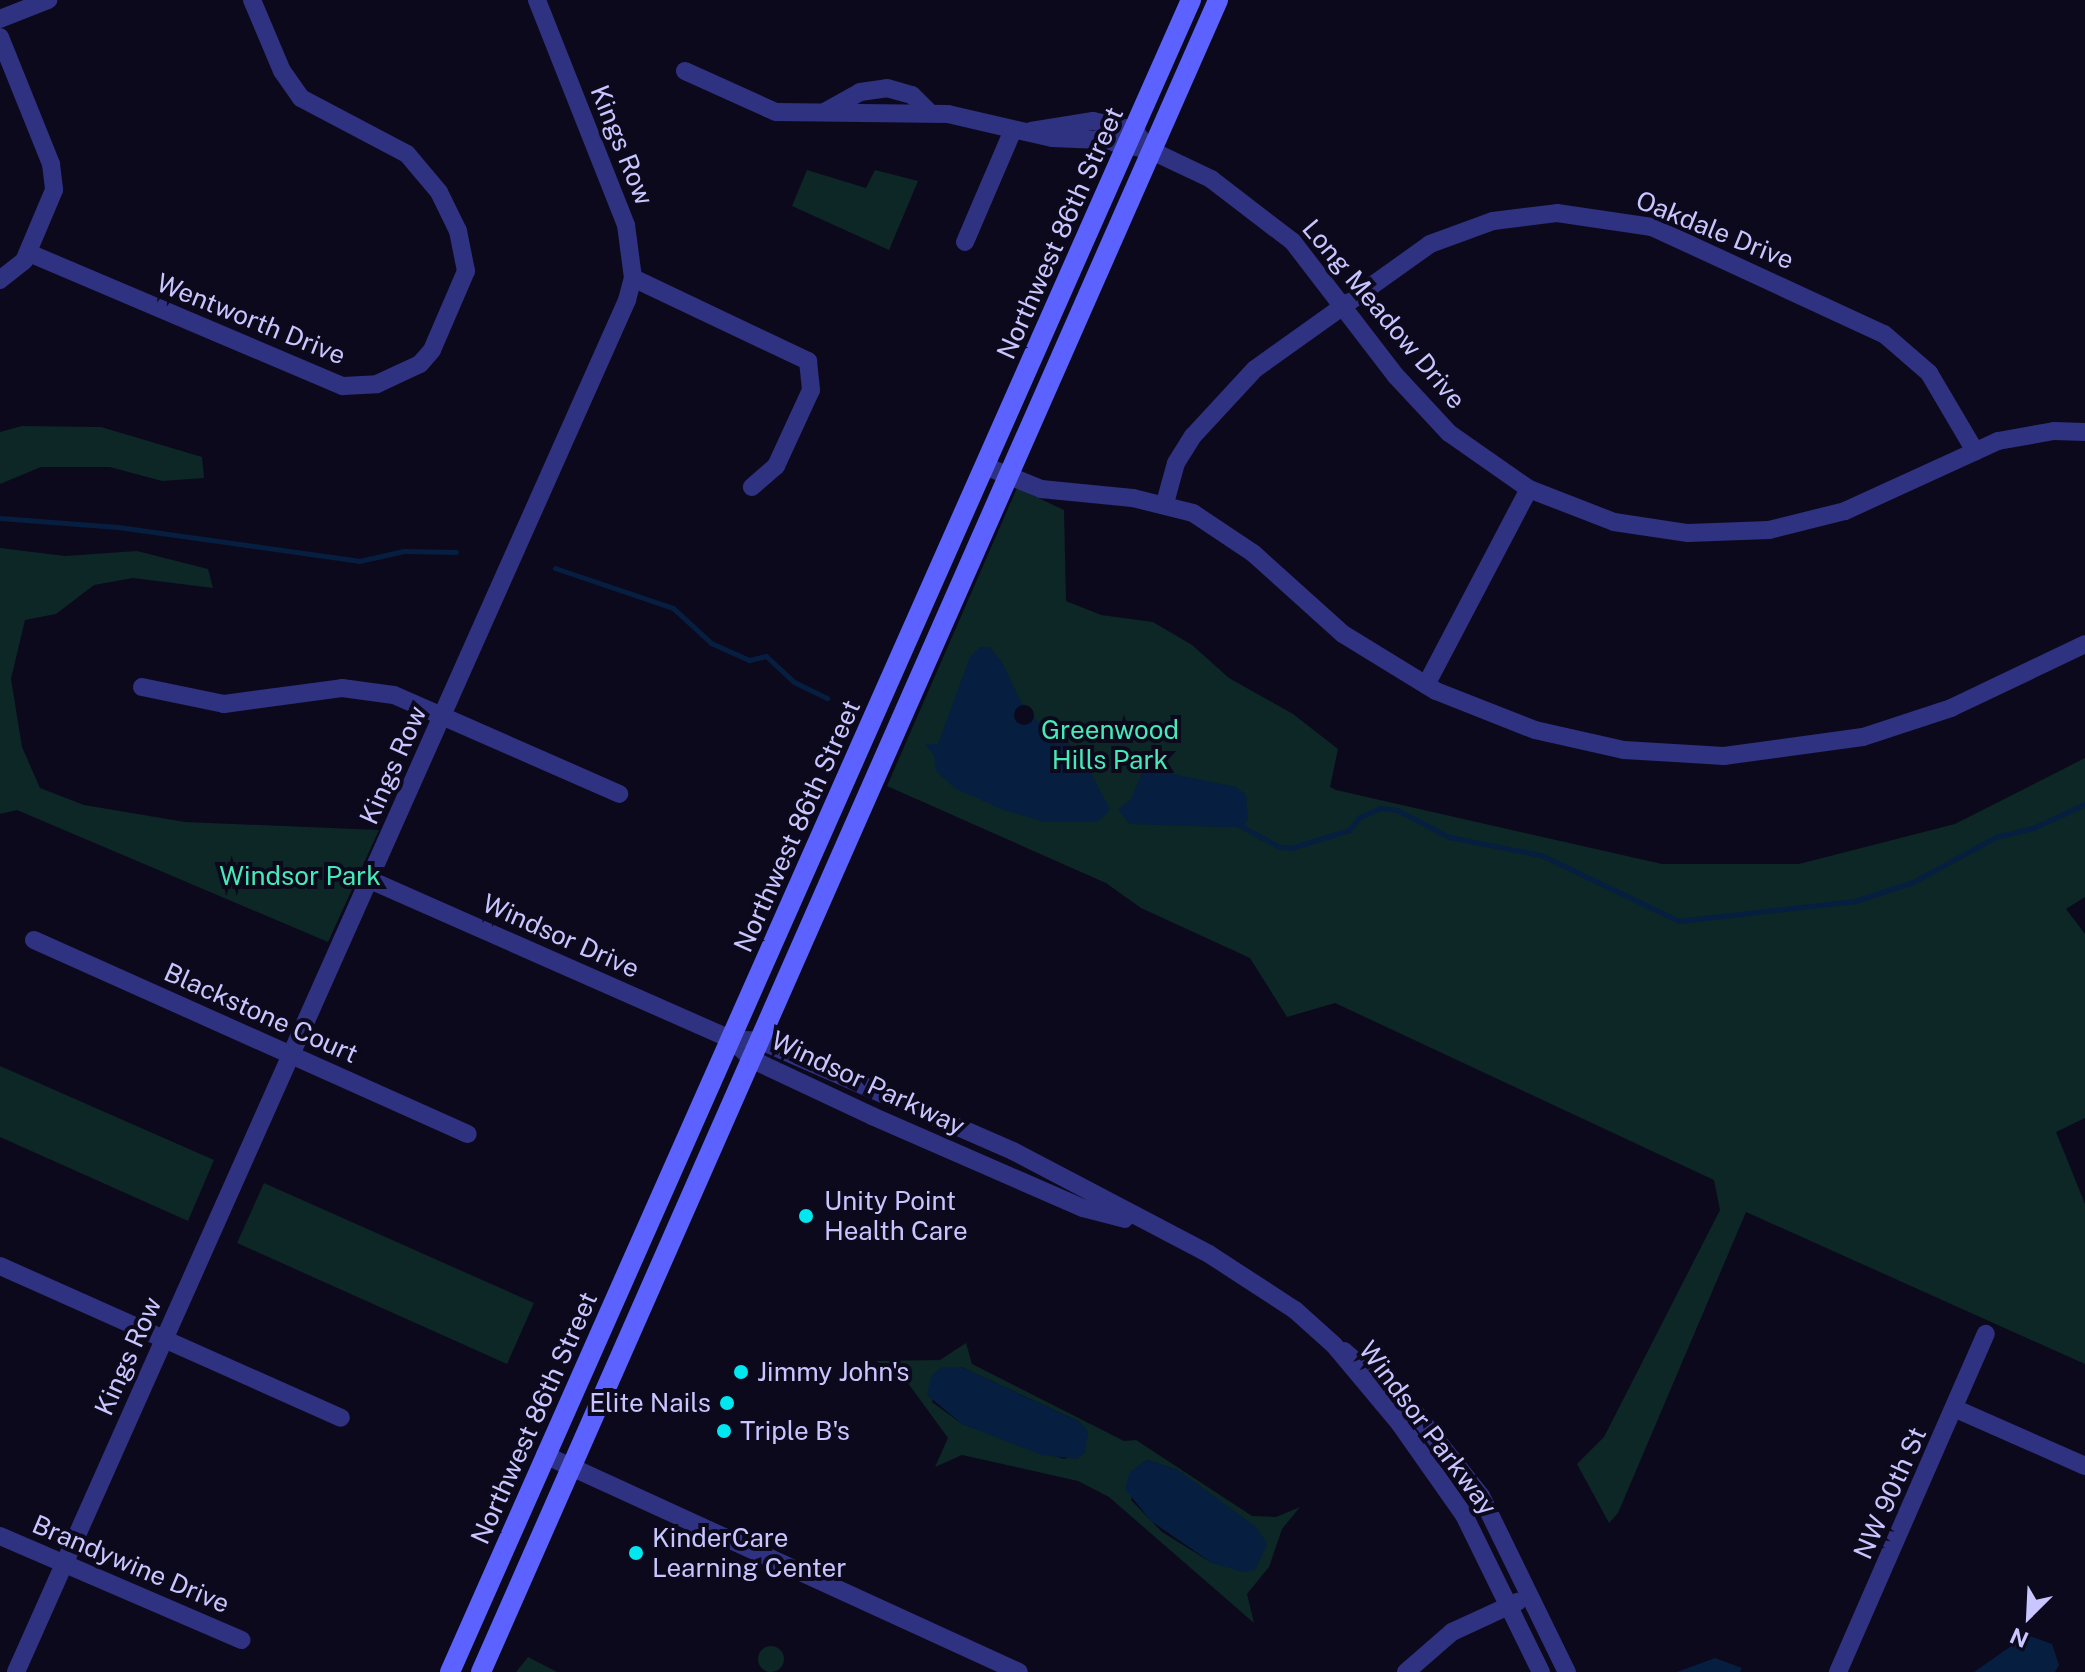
<!DOCTYPE html>
<html>
<head>
<meta charset="utf-8">
<style>
  body { margin:0 }
  #map { position:relative; width:2085px; height:1672px; overflow:hidden; background:#0c091d; font-family:"Public Sans",sans-serif }
  div>[style] { position:absolute }
  .green>* { inset:0; background:#0c2725 }
  .round { border-radius:50% }
  .water>* { inset:0; background:#061e3f }
  .pier>* { inset:0; background:#0c091d }
  .stream>* { height:5px; margin:-2.5px; padding:0 2.5px; transform-origin:2.5px; border-radius:2.5px; background:#061e3f }
  .minor>* { height:18px; margin:-9px; padding:0 9px; transform-origin:9px; border-radius:9px; background:#2f3181 }
  .secondary>* { height:20px; margin:-10px; padding:0 10px; transform-origin:10px; border-radius:10px; background:#5c62ff }
  .dots>* { width:22px; height:22px; translate:-50% -50%; box-sizing:border-box; border:4px solid #0c091d; border-radius:50% }
  span { translate:-50% -50%; white-space:nowrap; text-align:center; line-height:1.15; -webkit-text-stroke:8px #0c091d; paint-order:stroke }
  .street-label { font-size:26px; color:#c8c5ff }
  .park-label { font-size:26px; color:#46eab7 }
  .poi-label { font-size:26px; color:#c8c5ff }
  .left { translate:0 -50%; text-align:left }
  .right { translate:-100% -50%; text-align:right }
  .north { position:absolute; left:1989px; top:1576px; width:80px; height:80px; -webkit-text-stroke:6px #0c091d; paint-order:stroke; rotate:204deg; font-size:22px; font-weight:700; line-height:32px; text-align:center; color:#c8c5ff }
  .north::after { content:''; display:block; margin:auto; width:28px; height:36px; background:#c8c5ff; clip-path:polygon(50% 0,100% 100%,50% 72%,0 100%) }
</style>
</head>
<body>
<div id="map">
  <div class="green">
    <div style="clip-path:polygon(807px 170px,866px 188px,875px 170px,918px 181px,889px 250px,792px 206px)"></div>
    <div style="clip-path:polygon(22px 426px,101px 427px,202px 457px,204px 478px,162px 481px,110px 467px,41px 467px,0 484px,0 432px)"></div>
    <div style="clip-path:polygon(1017px 488px,1064px 510px,1066px 601px,1101px 615px,1153px 622px,1192px 645px,1229px 678px,1293px 714px,1338px 749px,1330px 787px,1336px 790px,1662px 864px,1799px 864px,1955px 824px,2085px 758px,2085px 897px,2066px 909px,2085px 934px,2085px 1118px,2056px 1132px,2085px 1204px,2085px 1364px,1746px 1212px,1618px 1513px,1609px 1523px,1577px 1464px,1604px 1437px,1720px 1210px,1714px 1180px,1335px 1003px,1287px 1017px,1250px 958px,1141px 908px,1106px 883px,887px 786px)"></div>
    <div style="clip-path:polygon(0 548px,65px 556px,137px 551px,208px 569px,213px 588px,133px 578px,94px 585px,56px 614px,25px 620px,11px 679px,22px 747px,40px 788px,84px 805px,185px 822px,379px 830px,328px 942px,17px 810px,0 814px)"></div>
    <div style="clip-path:polygon(0 1066px,214px 1160px,188px 1221px,0 1137px)"></div>
    <div style="clip-path:polygon(264px 1183px,534px 1303px,507px 1364px,237px 1243px)"></div>
    <div style="clip-path:polygon(evenodd,966px 1343px,972px 1364px,1124px 1441px,1136px 1440px,1252px 1516px,1276px 1517px,1300px 1507px,1282px 1529px,1269px 1567px,1247px 1594px,1254px 1623px,1109px 1497px,1078px 1481px,962px 1455px,935px 1467px,948px 1438px,905px 1379px,876px 1361px,940px 1360px,966px 1343px,942px 1367px,961px 1367px,1080px 1422px,1085px 1452px,1064px 1459px,962px 1424px,932px 1402px,942px 1367px,966px 1343px,1146px 1460px,1178px 1470px,1212px 1563px,1162px 1532px,1131px 1500px,1146px 1460px)"></div>
    <div class="round" style="left:758px;top:1646px;width:26px;height:26px"></div>
    <div style="clip-path:polygon(528px 1657px,557px 1672px,516px 1672px)"></div>
  </div>
  <div class="water">
    <div style="clip-path:polygon(980px 647px,989px 647px,1002px 662px,1021px 702px,1035px 719px,1080px 752px,1110px 810px,1097px 822px,1045px 822px,1004px 810px,956px 789px,936px 771px,934px 755px,925px 744px,938px 744px,970px 657px)"></div>
    <div style="clip-path:polygon(1144px 768px,1236px 787px,1246px 795px,1248px 820px,1243px 827px,1220px 827px,1130px 824px,1118px 810px,1131px 799px)"></div>
    <div style="clip-path:polygon(942px 1367px,961px 1367px,1080px 1422px,1088px 1432px,1085px 1452px,1077px 1459px,1042px 1455px,962px 1424px,927px 1395px,932px 1375px)"></div>
    <div style="clip-path:polygon(1146px 1460px,1178px 1470px,1256px 1527px,1267px 1544px,1255px 1570px,1243px 1572px,1212px 1563px,1151px 1521px,1125px 1489px,1130px 1472px)"></div>
    <div style="clip-path:polygon(2027px 1635px,2052px 1644px,2059px 1665px,2055px 1672px,1974px 1672px)"></div>
    <div style="clip-path:polygon(1715px 1658px,1742px 1668px,1740px 1672px,1677px 1672px)"></div>
  </div>
  <div class="pier">
    <div class="round" style="left:1014px;top:705px;width:20px;height:20px"></div>
  </div>
  <div class="stream">
    <div style="left:0;top:518px;width:118px;rotate:4.4deg"></div>
    <div style="left:118px;top:527px;width:243px;rotate:8deg"></div>
    <div style="left:359px;top:561px;width:46px;rotate:-12.5deg"></div>
    <div style="left:404px;top:551px;width:52px;rotate:1.1deg"></div>
    <div style="left:555px;top:568px;width:125px;rotate:18.7deg"></div>
    <div style="left:673px;top:608px;width:52px;rotate:42.6deg"></div>
    <div style="left:711px;top:643px;width:42px;rotate:24.1deg"></div>
    <div style="left:749px;top:660px;width:17px;rotate:-13deg"></div>
    <div style="left:766px;top:656px;width:38px;rotate:43deg"></div>
    <div style="left:794px;top:682px;width:37px;rotate:26deg"></div>
    <div style="left:1239px;top:825px;width:43px;rotate:28.9deg"></div>
    <div style="left:1277px;top:846px;width:14px;rotate:8deg"></div>
    <div style="left:1291px;top:848px;width:61px;rotate:-17.2deg"></div>
    <div style="left:1349px;top:830px;width:17px;rotate:-50deg"></div>
    <div style="left:1360px;top:817px;width:22px;rotate:-24deg"></div>
    <div style="left:1380px;top:808px;width:17px;rotate:7deg"></div>
    <div style="left:1397px;top:810px;width:59px;rotate:27.4deg"></div>
    <div style="left:1449px;top:837px;width:94px;rotate:11.1deg"></div>
    <div style="left:1541px;top:855px;width:153px;rotate:25.6deg"></div>
    <div style="left:1679px;top:921px;width:177px;rotate:-6.5deg"></div>
    <div style="left:1855px;top:901px;width:61px;rotate:-18.1deg"></div>
    <div style="left:1913px;top:882px;width:94px;rotate:-28.5deg"></div>
    <div style="left:1996px;top:837px;width:38px;rotate:-14deg"></div>
    <div style="left:2033px;top:828px;width:57px;rotate:-24.8deg"></div>
  </div>
  <div class="minor">
    <div style="left:0;top:19px;width:52px;rotate:-21.6deg"></div>
    <div style="left:0;top:37px;width:137px;rotate:68.1deg"></div>
    <div style="left:51px;top:164px;width:26px;rotate:83deg"></div>
    <div style="left:54px;top:190px;width:77px;rotate:112.9deg"></div>
    <div style="left:24px;top:261px;width:31px;rotate:142deg"></div>
    <div style="left:685px;top:71px;width:100px;rotate:24.3deg"></div>
    <div style="left:776px;top:112px;width:172px;rotate:0.7deg"></div>
    <div style="left:948px;top:114px;width:107px;rotate:13deg"></div>
    <div style="left:1052px;top:138px;width:49px;rotate:2.3deg"></div>
    <div style="left:1101px;top:140px;width:50px;rotate:11.5deg"></div>
    <div style="left:1150px;top:150px;width:68px;rotate:25.4deg"></div>
    <div style="left:1211px;top:179px;width:103px;rotate:37.5deg"></div>
    <div style="left:1293px;top:242px;width:169px;rotate:52.5deg"></div>
    <div style="left:1396px;top:376px;width:78px;rotate:47.1deg"></div>
    <div style="left:1449px;top:433px;width:98px;rotate:35deg"></div>
    <div style="left:1529px;top:489px;width:91px;rotate:21.2deg"></div>
    <div style="left:1614px;top:522px;width:75px;rotate:8.5deg"></div>
    <div style="left:1688px;top:533px;width:81px;rotate:-2.1deg"></div>
    <div style="left:1769px;top:530px;width:78px;rotate:-14deg"></div>
    <div style="left:1845px;top:511px;width:168px;rotate:-24.6deg"></div>
    <div style="left:1998px;top:441px;width:57px;rotate:-10.1deg"></div>
    <div style="left:2054px;top:431px;width:31px;rotate:2deg"></div>
    <div style="left:826px;top:111px;width:39px;rotate:-29deg"></div>
    <div style="left:860px;top:92px;width:27px;rotate:-8deg"></div>
    <div style="left:887px;top:88px;width:26px;rotate:16deg"></div>
    <div style="left:912px;top:95px;width:24px;rotate:45deg"></div>
    <div style="left:1031px;top:131px;width:63px;rotate:-9.2deg"></div>
    <div style="left:1093px;top:121px;width:42px;rotate:12.4deg"></div>
    <div style="left:1134px;top:130px;width:11px;rotate:52deg"></div>
    <div style="left:965px;top:242px;width:122px;rotate:-66.8deg"></div>
    <div style="left:29px;top:253px;width:341px;rotate:23deg"></div>
    <div style="left:343px;top:386px;width:34px;rotate:-3deg"></div>
    <div style="left:377px;top:384px;width:47px;rotate:-24.9deg"></div>
    <div style="left:420px;top:364px;width:18px;rotate:-49deg"></div>
    <div style="left:432px;top:350px;width:86px;rotate:-66.7deg"></div>
    <div style="left:466px;top:271px;width:41px;rotate:-101.3deg"></div>
    <div style="left:458px;top:231px;width:43px;rotate:-116deg"></div>
    <div style="left:439px;top:192px;width:50px;rotate:-130.1deg"></div>
    <div style="left:407px;top:154px;width:120px;rotate:-152.2deg"></div>
    <div style="left:301px;top:98px;width:33px;rotate:-125deg"></div>
    <div style="left:282px;top:71px;width:77px;rotate:-112.9deg"></div>
    <div style="left:633px;top:278px;width:194px;rotate:25.4deg"></div>
    <div style="left:808px;top:361px;width:29px;rotate:84deg"></div>
    <div style="left:811px;top:390px;width:84px;rotate:114.7deg"></div>
    <div style="left:776px;top:466px;width:32px;rotate:139deg"></div>
    <div style="left:985px;top:466px;width:61px;rotate:22.3deg"></div>
    <div style="left:1041px;top:489px;width:92px;rotate:5.6deg"></div>
    <div style="left:1133px;top:498px;width:62px;rotate:14deg"></div>
    <div style="left:1193px;top:513px;width:72px;rotate:33.7deg"></div>
    <div style="left:1253px;top:553px;width:121px;rotate:42deg"></div>
    <div style="left:1343px;top:634px;width:109px;rotate:31.5deg"></div>
    <div style="left:1436px;top:691px;width:106px;rotate:21.5deg"></div>
    <div style="left:1535px;top:730px;width:91px;rotate:12.7deg"></div>
    <div style="left:1624px;top:750px;width:100px;rotate:3.4deg"></div>
    <div style="left:1724px;top:756px;width:140px;rotate:-7.8deg"></div>
    <div style="left:1863px;top:737px;width:93px;rotate:-18.2deg"></div>
    <div style="left:1951px;top:708px;width:148px;rotate:-25.5deg"></div>
    <div style="left:1165px;top:503px;width:41px;rotate:-74.6deg"></div>
    <div style="left:1176px;top:463px;width:32px;rotate:-58deg"></div>
    <div style="left:1193px;top:436px;width:91px;rotate:-47.2deg"></div>
    <div style="left:1255px;top:369px;width:215px;rotate:-35.5deg"></div>
    <div style="left:1430px;top:244px;width:67px;rotate:-20.1deg"></div>
    <div style="left:1493px;top:221px;width:64px;rotate:-7.1deg"></div>
    <div style="left:1557px;top:213px;width:96px;rotate:8.4deg"></div>
    <div style="left:1652px;top:227px;width:255px;rotate:24.8deg"></div>
    <div style="left:1884px;top:334px;width:60px;rotate:40.9deg"></div>
    <div style="left:1929px;top:373px;width:91px;rotate:59.5deg"></div>
    <div style="left:1426px;top:685px;width:221px;rotate:-62.3deg"></div>
    <div style="left:142px;top:687px;width:84px;rotate:11.7deg"></div>
    <div style="left:224px;top:704px;width:119px;rotate:-7.7deg"></div>
    <div style="left:342px;top:688px;width:52px;rotate:7.7deg"></div>
    <div style="left:394px;top:695px;width:246px;rotate:23.7deg"></div>
    <div style="left:370px;top:880px;width:394px;rotate:23.8deg"></div>
    <div style="left:731px;top:1039px;width:30px;rotate:44deg"></div>
    <div style="left:753px;top:1060px;width:132px;rotate:25.2deg"></div>
    <div style="left:872px;top:1116px;width:230px;rotate:23.6deg"></div>
    <div style="left:1083px;top:1208px;width:43px;rotate:14.7deg"></div>
    <div style="left:34px;top:940px;width:475px;rotate:24.1deg"></div>
    <div style="left:731px;top:1039px;width:30px;rotate:4deg"></div>
    <div style="left:761px;top:1041px;width:275px;rotate:23.6deg"></div>
    <div style="left:1013px;top:1151px;width:221px;rotate:27.7deg"></div>
    <div style="left:1209px;top:1254px;width:103px;rotate:33.1deg"></div>
    <div style="left:1295px;top:1310px;width:52px;rotate:41.9deg"></div>
    <div style="left:1334px;top:1345px;width:103px;rotate:50.1deg"></div>
    <div style="left:1400px;top:1424px;width:111px;rotate:54.9deg"></div>
    <div style="left:1464px;top:1515px;width:175px;rotate:63.9deg"></div>
    <div style="left:0;top:1266px;width:373px;rotate:24deg"></div>
    <div style="left:1344px;top:1351px;width:97px;rotate:41.2deg"></div>
    <div style="left:1417px;top:1415px;width:103px;rotate:51.7deg"></div>
    <div style="left:1481px;top:1496px;width:196px;rotate:64deg"></div>
    <div style="left:1956px;top:1409px;width:141px;rotate:23.8deg"></div>
    <div style="left:545px;top:1455px;width:521px;rotate:24.6deg"></div>
    <div style="left:0;top:1536px;width:263px;rotate:23.3deg"></div>
    <div style="left:16px;top:1672px;width:1502px;rotate:-65.99deg"></div>
    <div style="left:627px;top:300px;width:23px;rotate:-75deg"></div>
    <div style="left:633px;top:278px;width:53px;rotate:-97.5deg"></div>
    <div style="left:626px;top:225px;width:242px;rotate:-111.6deg"></div>
    <div style="left:1406px;top:1672px;width:61px;rotate:-41deg"></div>
    <div style="left:1452px;top:1632px;width:72px;rotate:-24.8deg"></div>
    <div style="left:1838px;top:1672px;width:369px;rotate:-66.4deg"></div>
  </div>
  <div class="secondary">
    <div style="left:450px;top:1672px;width:1829px;rotate:-66.1deg"></div>
    <div style="left:481px;top:1672px;width:1827px;rotate:-66.21deg"></div>
  </div>
  <div class="dots">
    <div style="left:806px;top:1216px;background:#00e7f0"></div>
    <div style="left:741px;top:1372px;background:#00e7f0"></div>
    <div style="left:727px;top:1403px;background:#00e7f0"></div>
    <div style="left:724px;top:1431px;background:#00e7f0"></div>
    <div style="left:636px;top:1553px;background:#00e7f0"></div>
  </div>
  <div class="street-label">
    <span style="left:622px;top:145px;rotate:68deg">Kings Row</span>
    <span style="left:1715px;top:230px;rotate:22deg">Oakdale Drive</span>
    <span style="left:1060px;top:233px;rotate:-66deg">Northwest 86th Street</span>
    <span style="left:1384px;top:314px;rotate:50deg">Long Meadow Drive</span>
    <span style="left:251px;top:319px;rotate:22deg">Wentworth Drive</span>
    <span style="left:393px;top:765px;rotate:-66deg">Kings Row</span>
    <span style="left:797px;top:826px;rotate:-66deg">Northwest 86th Street</span>
    <span style="left:561px;top:936px;rotate:24deg">Windsor Drive</span>
    <span style="left:261px;top:1013px;rotate:24deg">Blackstone Court</span>
    <span style="left:868px;top:1083px;rotate:25deg">Windsor Parkway</span>
    <span style="left:128px;top:1356px;rotate:-66deg">Kings Row</span>
    <span style="left:534px;top:1418px;rotate:-66deg">Northwest 86th Street</span>
    <span style="left:1428px;top:1428px;rotate:53deg">Windsor Parkway</span>
    <span style="left:1890px;top:1493px;rotate:-66deg">NW 90th St</span>
    <span style="left:131px;top:1564px;rotate:23deg">Brandywine Drive</span>
  </div>
  <div class="park-label">
    <span style="left:1110px;top:745px">Greenwood<br>Hills Park</span>
    <span style="left:300px;top:876px">Windsor Park</span>
  </div>
  <div class="poi-label">
    <span class="left" style="left:824px;top:1216px">Unity Point<br>Health Care</span>
    <span class="left" style="left:757px;top:1372px">Jimmy John's</span>
    <span class="right" style="left:711px;top:1403px">Elite Nails</span>
    <span class="left" style="left:740px;top:1431px">Triple B's</span>
    <span class="left" style="left:652px;top:1553px">KinderCare<br>Learning Center</span>
  </div>
  <div class="north">N</div>
</div>
</body>
</html>
